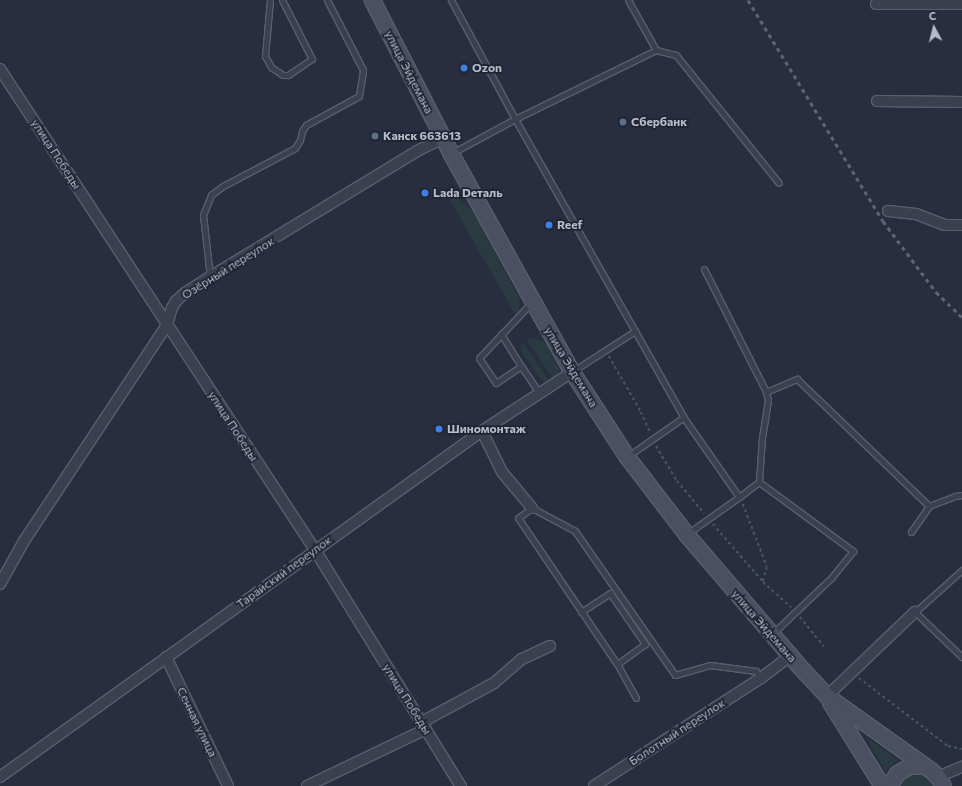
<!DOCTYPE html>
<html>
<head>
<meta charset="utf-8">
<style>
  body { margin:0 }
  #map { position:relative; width:962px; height:786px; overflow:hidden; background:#282e3f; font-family:Commissioner,sans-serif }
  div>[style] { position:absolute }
  .green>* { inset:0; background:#293a40 }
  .path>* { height:1.5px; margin-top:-0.75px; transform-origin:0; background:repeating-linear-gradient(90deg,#48575c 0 3px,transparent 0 6px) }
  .roads { filter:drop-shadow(1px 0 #595e6c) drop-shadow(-1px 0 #595e6c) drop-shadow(0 1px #595e6c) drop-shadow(0 -1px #595e6c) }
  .lane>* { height:5px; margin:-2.5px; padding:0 2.5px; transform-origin:2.5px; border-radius:2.5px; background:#3b404f }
  .street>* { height:10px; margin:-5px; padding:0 5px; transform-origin:5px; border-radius:5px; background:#3b404f }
  .secondary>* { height:15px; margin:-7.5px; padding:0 7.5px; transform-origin:7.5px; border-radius:7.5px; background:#4a4f61 }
  .rail>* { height:3px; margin-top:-1.5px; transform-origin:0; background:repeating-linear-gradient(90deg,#5e6475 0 4px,transparent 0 8px) }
  .dots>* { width:11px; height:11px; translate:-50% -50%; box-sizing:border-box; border:2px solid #202534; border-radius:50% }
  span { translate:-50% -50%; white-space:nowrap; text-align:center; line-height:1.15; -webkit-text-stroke:3.5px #202534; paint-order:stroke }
  .poi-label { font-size:12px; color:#b8bcc9; font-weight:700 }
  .left { translate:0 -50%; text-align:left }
  .street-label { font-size:12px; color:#b8bcc9 }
  .north { position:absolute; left:914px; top:8px; width:40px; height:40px; -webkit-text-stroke:3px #202534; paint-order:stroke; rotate:353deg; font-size:11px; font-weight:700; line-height:16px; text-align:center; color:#b8bcc9 }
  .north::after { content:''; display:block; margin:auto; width:14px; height:18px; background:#b8bcc9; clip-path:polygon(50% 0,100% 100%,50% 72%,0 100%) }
</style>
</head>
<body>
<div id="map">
  <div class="green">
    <div style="clip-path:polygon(457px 197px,472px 210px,520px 299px,519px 310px,515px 314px,449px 199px)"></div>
    <div style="clip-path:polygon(529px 338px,543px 341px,547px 346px,560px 371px,553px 379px,526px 339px)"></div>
    <div style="clip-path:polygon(523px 342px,549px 381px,542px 381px,540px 378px,522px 353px,520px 346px)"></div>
    <div style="clip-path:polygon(865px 736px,898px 760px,885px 771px)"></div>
    <div style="clip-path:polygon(916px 771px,929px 776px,936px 786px,897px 786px,904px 776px)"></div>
  </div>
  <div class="path">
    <div style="left:609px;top:356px;width:64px;rotate:60.3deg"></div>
    <div style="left:641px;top:412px;width:22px;rotate:66deg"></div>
    <div style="left:656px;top:446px;width:41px;rotate:59deg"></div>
    <div style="left:677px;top:481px;width:42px;rotate:49.8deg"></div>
    <div style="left:743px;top:504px;width:67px;rotate:69.1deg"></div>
    <div style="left:767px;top:567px;width:16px;rotate:105deg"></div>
    <div style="left:763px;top:582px;width:38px;rotate:42deg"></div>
    <div style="left:713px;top:524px;width:77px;rotate:49.2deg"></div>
    <div style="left:800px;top:617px;width:38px;rotate:51deg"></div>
    <div style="left:859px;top:678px;width:112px;rotate:37.4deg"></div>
    <div style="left:948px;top:746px;width:14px;rotate:12deg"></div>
  </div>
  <div class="roads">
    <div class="lane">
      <div style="left:270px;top:0;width:56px;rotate:95.1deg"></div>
      <div style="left:265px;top:56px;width:13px;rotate:61deg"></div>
      <div style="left:271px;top:67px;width:14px;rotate:34deg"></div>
      <div style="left:283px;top:75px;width:5px"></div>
      <div style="left:288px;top:75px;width:29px;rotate:-34deg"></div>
      <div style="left:312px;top:59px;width:66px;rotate:-117deg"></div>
      <div style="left:451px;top:0;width:135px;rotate:61.7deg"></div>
      <div style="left:515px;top:119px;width:347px;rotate:60.5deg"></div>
      <div style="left:686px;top:421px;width:93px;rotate:55.1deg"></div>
      <div style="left:739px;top:497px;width:64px;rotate:144.6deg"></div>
      <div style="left:656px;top:50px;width:21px;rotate:14deg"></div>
      <div style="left:676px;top:55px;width:164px;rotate:51.2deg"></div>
      <div style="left:452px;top:153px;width:72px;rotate:-28.4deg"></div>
      <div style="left:515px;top:119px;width:157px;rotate:-26.1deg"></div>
      <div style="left:656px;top:50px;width:57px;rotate:-119.2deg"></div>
      <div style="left:704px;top:269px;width:138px;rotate:63.2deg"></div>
      <div style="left:766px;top:392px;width:8px;rotate:76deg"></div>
      <div style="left:768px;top:400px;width:37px;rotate:99deg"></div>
      <div style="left:762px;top:437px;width:45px;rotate:93.8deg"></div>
      <div style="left:759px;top:482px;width:25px;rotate:143deg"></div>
      <div style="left:210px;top:277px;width:62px;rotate:-96.4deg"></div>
      <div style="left:203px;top:215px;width:22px;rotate:-68deg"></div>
      <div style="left:211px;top:195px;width:15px;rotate:-37deg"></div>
      <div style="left:223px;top:186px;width:81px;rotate:-27.8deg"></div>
      <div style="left:295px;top:148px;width:9px;rotate:-58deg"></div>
      <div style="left:300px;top:140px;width:9px;rotate:-77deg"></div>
      <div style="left:302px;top:131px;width:7px;rotate:-56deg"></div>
      <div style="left:306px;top:125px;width:60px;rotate:-28.7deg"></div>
      <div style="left:359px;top:96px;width:26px;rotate:-81deg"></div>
      <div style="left:363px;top:70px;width:79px;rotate:-117.2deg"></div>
      <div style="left:532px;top:302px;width:77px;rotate:133.4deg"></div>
      <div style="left:479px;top:358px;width:30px;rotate:56deg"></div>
      <div style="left:496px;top:383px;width:30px;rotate:-34deg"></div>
      <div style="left:521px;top:366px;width:34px;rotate:56deg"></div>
      <div style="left:501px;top:334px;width:38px;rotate:58deg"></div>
      <div style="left:573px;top:371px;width:74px;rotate:-32.8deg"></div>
      <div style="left:766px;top:392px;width:34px;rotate:-23deg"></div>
      <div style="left:797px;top:379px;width:183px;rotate:43.9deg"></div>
      <div style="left:628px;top:456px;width:68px;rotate:-34.9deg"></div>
      <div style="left:759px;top:482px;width:117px;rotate:36.3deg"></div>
      <div style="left:853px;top:551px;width:36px;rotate:129deg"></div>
      <div style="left:830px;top:579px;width:80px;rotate:136.5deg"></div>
      <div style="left:911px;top:532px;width:32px;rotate:-55deg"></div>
      <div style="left:929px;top:506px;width:28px;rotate:-21deg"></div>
      <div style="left:955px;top:496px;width:7px;rotate:-8deg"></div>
      <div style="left:962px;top:570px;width:63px;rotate:138.2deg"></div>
      <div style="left:915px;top:612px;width:65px;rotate:43.8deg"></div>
      <div style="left:581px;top:612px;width:35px;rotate:-33deg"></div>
      <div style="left:610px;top:593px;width:62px;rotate:55.5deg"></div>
      <div style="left:645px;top:644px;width:34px;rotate:144deg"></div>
      <div style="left:636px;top:698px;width:39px;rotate:-119deg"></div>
      <div style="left:617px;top:664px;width:176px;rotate:-124.1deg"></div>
      <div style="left:518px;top:518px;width:17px;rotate:-36deg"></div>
      <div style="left:532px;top:508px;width:49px;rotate:28.1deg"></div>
      <div style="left:575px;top:531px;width:175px;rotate:55.2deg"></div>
      <div style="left:675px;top:675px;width:36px;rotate:-16deg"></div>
      <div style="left:710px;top:665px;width:46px;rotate:7.4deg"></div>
      <div style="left:756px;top:671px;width:9px;rotate:54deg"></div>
    </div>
    <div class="street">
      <div style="left:876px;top:4px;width:86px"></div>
      <div style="left:0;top:69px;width:575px;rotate:56.78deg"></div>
      <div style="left:315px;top:550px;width:278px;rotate:58.3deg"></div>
      <div style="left:877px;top:101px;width:85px;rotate:0.7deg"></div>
      <div style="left:888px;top:211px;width:28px;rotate:6deg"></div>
      <div style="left:916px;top:214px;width:30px;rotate:21deg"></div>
      <div style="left:944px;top:225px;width:18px"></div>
      <div style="left:482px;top:431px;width:46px;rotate:64deg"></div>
      <div style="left:502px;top:472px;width:47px;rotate:50.2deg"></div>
      <div style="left:0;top:584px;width:49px;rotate:-60.8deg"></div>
      <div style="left:24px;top:541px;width:259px;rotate:-56.5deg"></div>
      <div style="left:167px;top:325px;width:18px;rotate:-74deg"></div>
      <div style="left:172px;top:308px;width:8px;rotate:-60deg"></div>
      <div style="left:176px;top:301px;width:12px;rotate:-42deg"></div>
      <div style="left:185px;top:293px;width:30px;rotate:-33deg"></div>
      <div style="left:210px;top:277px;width:242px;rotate:-31.3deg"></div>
      <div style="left:417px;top:151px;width:30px;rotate:-26deg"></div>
      <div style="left:166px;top:657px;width:143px;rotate:64.3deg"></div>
      <div style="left:827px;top:696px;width:122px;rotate:-43.7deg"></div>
      <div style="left:422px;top:722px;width:82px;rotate:-28.4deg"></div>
      <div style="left:494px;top:683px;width:37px;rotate:-41deg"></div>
      <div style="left:522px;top:659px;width:31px;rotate:-25deg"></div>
      <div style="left:0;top:777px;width:593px;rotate:-35.67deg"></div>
      <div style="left:482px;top:431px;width:108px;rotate:-33.2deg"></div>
      <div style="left:938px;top:777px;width:26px;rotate:-23deg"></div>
      <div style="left:307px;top:786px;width:132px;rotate:-25.6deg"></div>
      <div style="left:594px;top:786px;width:199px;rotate:-32.9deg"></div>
      <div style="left:761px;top:678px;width:36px;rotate:-37deg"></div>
    </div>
    <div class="secondary">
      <div style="left:372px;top:0;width:173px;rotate:62.8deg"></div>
      <div style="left:451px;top:154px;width:169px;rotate:61deg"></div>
      <div style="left:533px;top:302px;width:80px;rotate:60.9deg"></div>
      <div style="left:572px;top:372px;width:101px;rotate:57.1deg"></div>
      <div style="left:627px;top:457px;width:97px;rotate:52.5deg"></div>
      <div style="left:686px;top:534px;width:174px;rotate:49.4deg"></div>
      <div style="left:799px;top:666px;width:41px;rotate:47deg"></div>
      <div style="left:827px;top:696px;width:129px;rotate:35.5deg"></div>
      <div style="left:932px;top:771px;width:8px;rotate:45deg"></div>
      <div style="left:938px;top:777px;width:10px;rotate:61deg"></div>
      <div style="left:830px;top:702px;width:99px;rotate:58.2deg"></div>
      <div style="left:889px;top:786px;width:15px;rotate:-58deg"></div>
      <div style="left:897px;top:773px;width:14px;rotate:-30deg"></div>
      <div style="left:909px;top:766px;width:14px;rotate:-4deg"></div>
    </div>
  </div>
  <div class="rail">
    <div style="left:748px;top:0;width:259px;rotate:58.6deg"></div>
    <div style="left:883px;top:221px;width:89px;rotate:53.3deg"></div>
    <div style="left:936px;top:292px;width:36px;rotate:44deg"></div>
  </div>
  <div class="dots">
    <div style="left:464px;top:68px;background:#3f7fe0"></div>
    <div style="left:623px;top:122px;background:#5c6f8a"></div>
    <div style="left:375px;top:136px;background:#5c6f8a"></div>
    <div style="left:425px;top:193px;background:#3f7fe0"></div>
    <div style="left:549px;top:225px;background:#3f7fe0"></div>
    <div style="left:439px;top:429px;background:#3f7fe0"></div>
  </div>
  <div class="poi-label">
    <span class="left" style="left:472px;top:68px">Ozon</span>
    <span class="left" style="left:631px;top:122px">Сбербанк</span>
    <span class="left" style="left:383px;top:136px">Канск 663613</span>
    <span class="left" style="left:433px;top:193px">Lada Dеталь</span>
    <span class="left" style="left:557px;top:225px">Reef</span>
    <span class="left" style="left:447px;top:429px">Шиномонтаж</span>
  </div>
  <div class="street-label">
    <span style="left:409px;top:72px;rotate:63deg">улица Эйдемана</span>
    <span style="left:56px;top:154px;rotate:57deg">улица Победы</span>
    <span style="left:228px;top:268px;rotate:-32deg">Озёрный переулок</span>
    <span style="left:571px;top:367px;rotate:59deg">улица Эйдемана</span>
    <span style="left:233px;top:426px;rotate:57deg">улица Победы</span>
    <span style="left:284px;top:572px;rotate:-36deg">Тарайский переулок</span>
    <span style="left:764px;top:626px;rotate:49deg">улица Эйдемана</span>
    <span style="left:407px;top:699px;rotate:58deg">улица Победы</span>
    <span style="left:197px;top:722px;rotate:64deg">Сенная улица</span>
    <span style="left:677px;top:732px;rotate:-33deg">Болотный переулок</span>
  </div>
  <div class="north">С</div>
</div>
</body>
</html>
